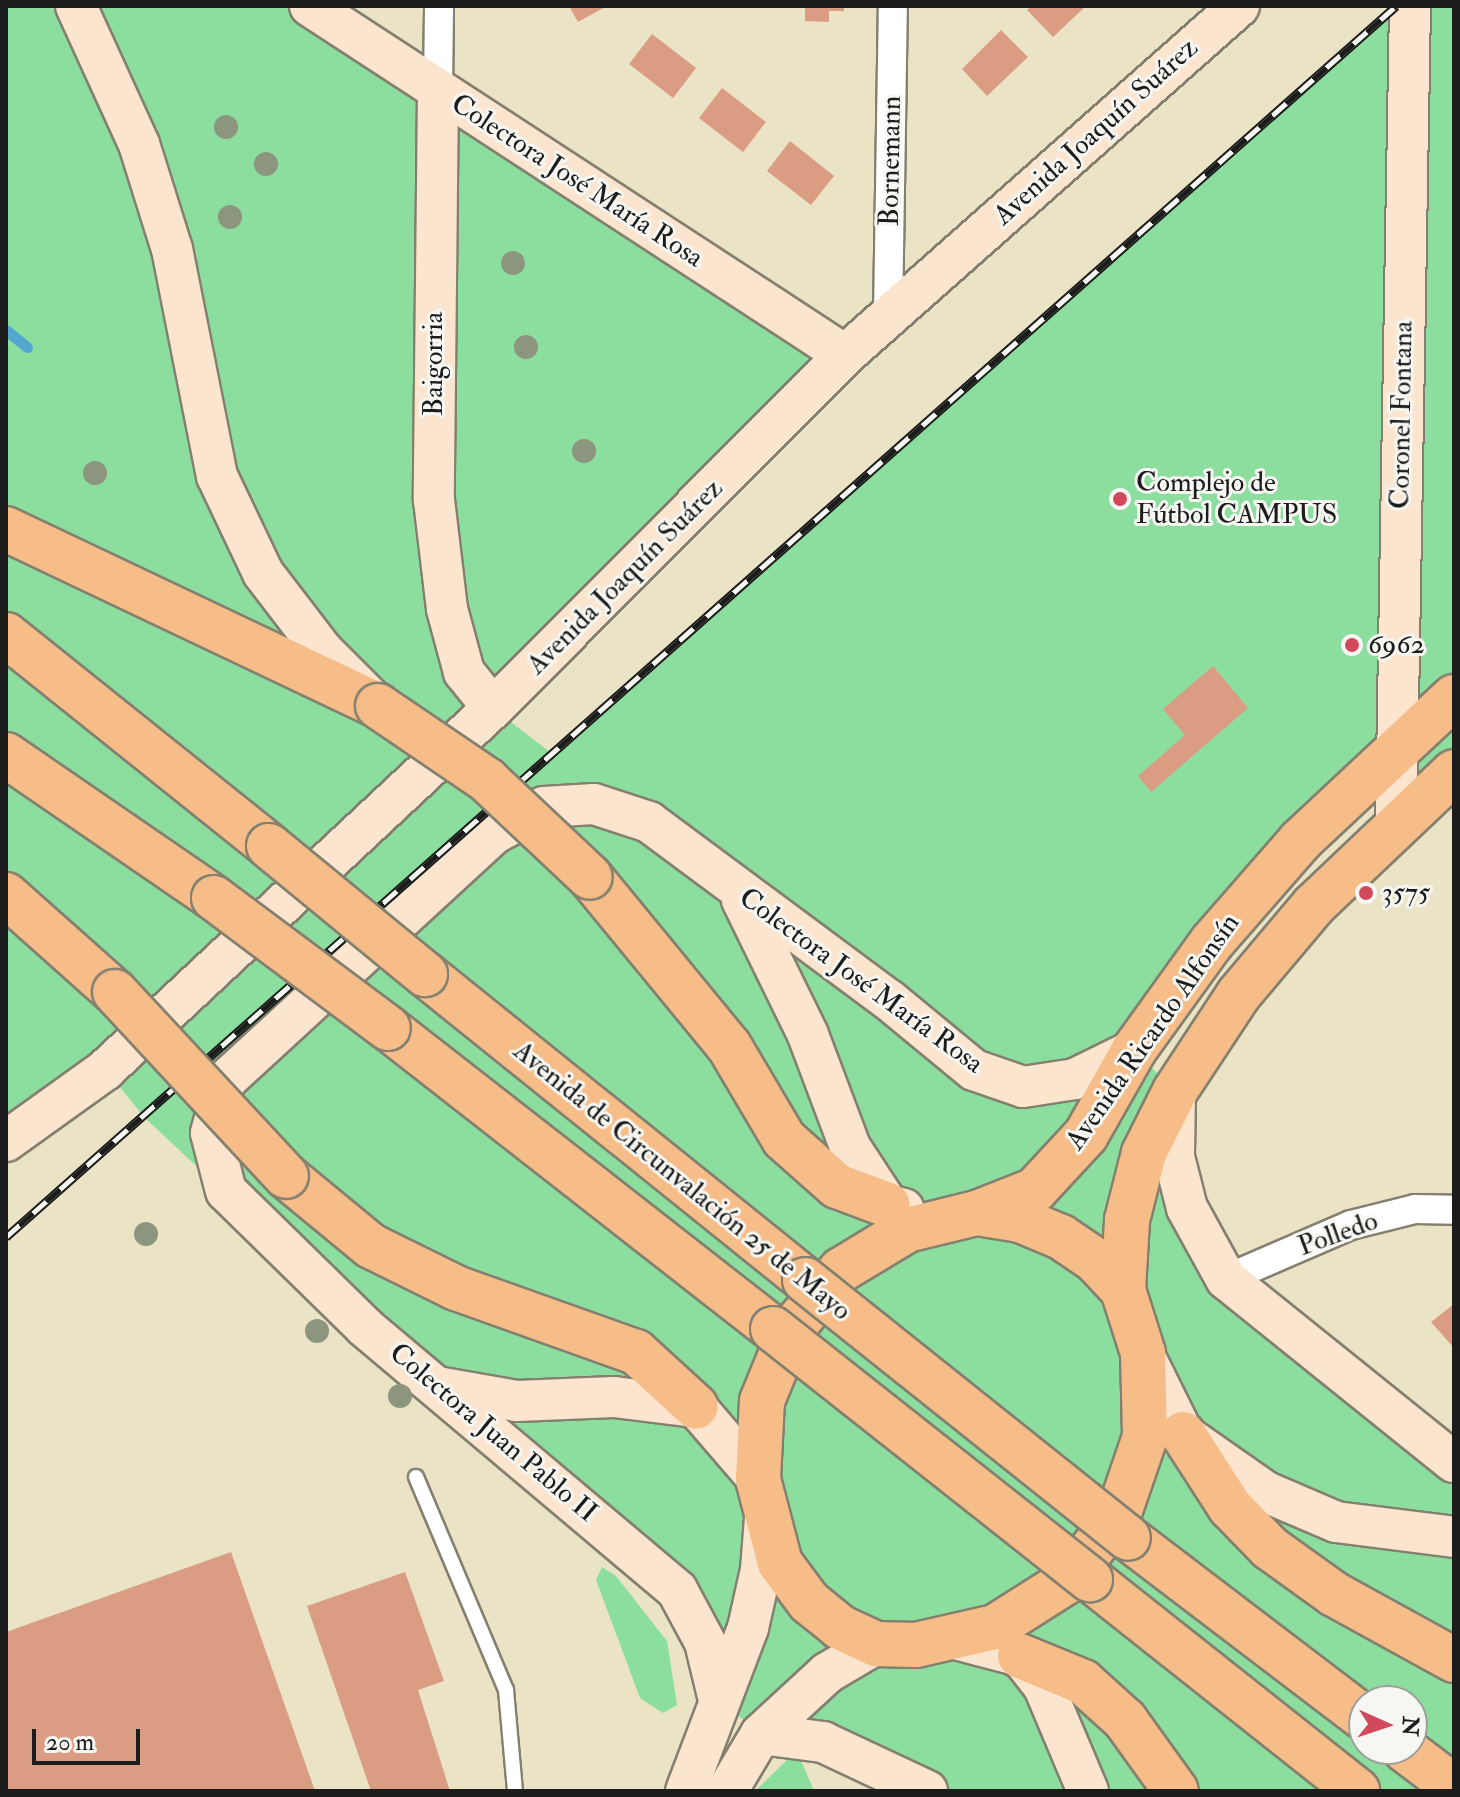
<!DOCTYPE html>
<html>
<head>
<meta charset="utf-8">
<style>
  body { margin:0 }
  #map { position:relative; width:1460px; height:1797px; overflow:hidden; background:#ebe3c5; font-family:"IM FELL Double Pica",serif }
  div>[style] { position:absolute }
  .green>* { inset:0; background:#8cde9f }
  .stream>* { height:11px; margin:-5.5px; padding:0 5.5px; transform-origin:5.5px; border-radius:5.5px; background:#54a8d0 }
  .building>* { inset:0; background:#da9d83 }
  .roads { filter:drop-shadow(2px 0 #848070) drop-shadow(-2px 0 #848070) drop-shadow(0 2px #848070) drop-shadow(0 -2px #848070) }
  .lane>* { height:14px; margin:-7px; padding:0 7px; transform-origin:7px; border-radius:7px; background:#fff }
  .street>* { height:28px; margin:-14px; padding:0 14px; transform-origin:14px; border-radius:14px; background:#fff }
  .secondary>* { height:40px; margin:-20px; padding:0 20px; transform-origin:20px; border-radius:20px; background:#fce5cf }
  .highway>* { height:44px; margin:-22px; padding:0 22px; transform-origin:22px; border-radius:22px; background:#f7bd88 }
  .rail>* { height:9px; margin-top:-4.5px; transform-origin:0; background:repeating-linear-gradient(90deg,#f6f6f2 0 18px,#1c1c1c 0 36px); box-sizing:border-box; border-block:2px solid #1c1c1c }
  .bridges { filter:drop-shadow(2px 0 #848070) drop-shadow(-2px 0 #848070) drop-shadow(0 2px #848070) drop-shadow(0 -2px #848070) }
  .highway-bridge>* { height:44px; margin:-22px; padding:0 22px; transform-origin:22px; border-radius:22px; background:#f7bd88 }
  .trees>* { width:24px; height:24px; margin:-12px; border-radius:50%; background:#8c957e }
  .dots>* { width:22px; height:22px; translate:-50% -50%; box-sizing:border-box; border:4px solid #f6f6f2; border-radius:50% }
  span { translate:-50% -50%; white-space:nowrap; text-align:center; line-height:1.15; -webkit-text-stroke:6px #f6f6f2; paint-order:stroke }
  .street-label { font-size:28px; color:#1c1c1c }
  .poi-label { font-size:28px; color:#1c1c1c }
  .left { translate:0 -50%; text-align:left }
  .frame { position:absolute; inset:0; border:8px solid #1c1c1c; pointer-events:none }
  .north { position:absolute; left:1348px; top:1685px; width:80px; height:80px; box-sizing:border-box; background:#f6f6f2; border:2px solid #9f9f9c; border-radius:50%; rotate:93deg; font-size:22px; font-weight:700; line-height:32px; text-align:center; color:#1c1c1c }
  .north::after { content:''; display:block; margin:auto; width:28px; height:36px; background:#d1495b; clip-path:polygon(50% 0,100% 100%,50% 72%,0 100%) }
  .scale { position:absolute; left:32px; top:1729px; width:108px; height:36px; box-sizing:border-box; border:4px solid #1c1c1c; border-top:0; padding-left:10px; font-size:24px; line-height:28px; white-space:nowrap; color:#1c1c1c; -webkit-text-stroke:6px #f6f6f2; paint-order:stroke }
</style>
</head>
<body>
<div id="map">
  <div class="green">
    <div style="clip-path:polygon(evenodd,6px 6px,310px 6px,845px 355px,494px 709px,555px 756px,1396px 6px,1454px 6px,1454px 772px,1396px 823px,1398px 751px,1134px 1050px,1175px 1091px,1226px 1278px,1454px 1462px,1454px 1791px,927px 1791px,761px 1734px,719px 1700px,705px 1642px,145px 1118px,106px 1070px,6px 1141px,6px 6px,1364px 1701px,1412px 1701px,1412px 1749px,1364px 1749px,1364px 1701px)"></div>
    <div style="clip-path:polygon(602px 1567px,616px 1576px,667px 1641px,677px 1705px,663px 1713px,640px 1698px,596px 1580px)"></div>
    <div style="clip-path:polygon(800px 1758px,814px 1791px,755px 1791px,787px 1760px)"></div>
  </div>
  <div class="stream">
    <div style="left:6px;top:330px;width:27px;rotate:39deg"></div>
  </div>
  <div class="building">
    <div style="clip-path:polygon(569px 6px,607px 6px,578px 22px)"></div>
    <div style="clip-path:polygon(805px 6px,844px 6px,844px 11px,829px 11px,829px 22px,805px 21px)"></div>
    <div style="clip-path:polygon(1032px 6px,1086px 6px,1053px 37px,1027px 10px)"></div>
    <div style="clip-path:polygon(1001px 30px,1028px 57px,987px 96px,962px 69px)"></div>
    <div style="clip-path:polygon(652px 34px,696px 68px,673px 98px,629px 64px)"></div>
    <div style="clip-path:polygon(722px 88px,766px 122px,743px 152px,699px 118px)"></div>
    <div style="clip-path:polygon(790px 141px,834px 176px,811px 205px,767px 171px)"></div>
    <div style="clip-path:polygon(1213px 666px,1248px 708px,1151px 792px,1138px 776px,1185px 735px,1163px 709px)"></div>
    <div style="clip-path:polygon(1454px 1304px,1454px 1348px,1431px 1322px)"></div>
    <div style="clip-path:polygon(231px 1552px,315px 1791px,6px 1791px,6px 1632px)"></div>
    <div style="clip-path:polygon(405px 1572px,444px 1681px,418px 1690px,450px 1791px,371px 1791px,307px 1606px)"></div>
  </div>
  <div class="roads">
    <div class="lane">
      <div style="left:416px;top:1477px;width:231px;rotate:67.1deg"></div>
      <div style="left:506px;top:1690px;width:101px;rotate:84.9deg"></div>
    </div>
    <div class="street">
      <div style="left:438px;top:90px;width:84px;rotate:-89.3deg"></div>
      <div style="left:888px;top:316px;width:310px;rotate:-89.1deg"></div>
      <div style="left:1226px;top:1279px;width:136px;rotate:-23.4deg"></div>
      <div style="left:1351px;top:1225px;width:66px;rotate:-14deg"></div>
      <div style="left:1415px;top:1209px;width:39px;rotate:1deg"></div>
    </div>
    <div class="secondary">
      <div style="left:76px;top:6px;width:152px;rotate:65.5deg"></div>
      <div style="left:139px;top:144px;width:110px;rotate:72.6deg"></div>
      <div style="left:172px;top:249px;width:231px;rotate:78.8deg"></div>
      <div style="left:217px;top:476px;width:107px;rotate:64.6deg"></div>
      <div style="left:263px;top:573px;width:97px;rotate:52.5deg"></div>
      <div style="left:322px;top:650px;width:68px;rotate:45deg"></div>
      <div style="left:310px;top:6px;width:639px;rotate:33.12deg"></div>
      <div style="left:438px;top:90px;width:410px;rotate:90.6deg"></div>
      <div style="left:434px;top:500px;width:110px;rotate:83.2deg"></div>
      <div style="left:447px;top:609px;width:65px;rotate:74.9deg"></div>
      <div style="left:464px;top:672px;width:46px;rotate:51.1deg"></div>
      <div style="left:1396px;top:823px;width:817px;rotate:-89.02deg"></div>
      <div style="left:742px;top:900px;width:150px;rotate:63.9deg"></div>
      <div style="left:808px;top:1035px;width:120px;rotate:69.4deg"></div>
      <div style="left:850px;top:1147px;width:69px;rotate:56.8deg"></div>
      <div style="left:888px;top:1205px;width:16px;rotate:14deg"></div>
      <div style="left:1175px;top:1091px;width:66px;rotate:90.9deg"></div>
      <div style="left:1174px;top:1157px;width:53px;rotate:75.7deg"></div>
      <div style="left:1187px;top:1208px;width:81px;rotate:61.2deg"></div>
      <div style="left:1226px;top:1279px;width:292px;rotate:38.8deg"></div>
      <div style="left:6px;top:1141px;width:122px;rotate:-35.6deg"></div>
      <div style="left:105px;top:1070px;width:531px;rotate:-43.01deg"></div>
      <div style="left:493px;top:708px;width:499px;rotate:-45.1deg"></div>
      <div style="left:845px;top:355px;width:526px;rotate:-41.53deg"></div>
      <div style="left:1143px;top:1353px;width:90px;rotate:63.7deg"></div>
      <div style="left:1183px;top:1434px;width:101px;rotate:34.9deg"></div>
      <div style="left:1266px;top:1492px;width:76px;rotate:23.2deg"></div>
      <div style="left:1336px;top:1522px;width:119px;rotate:7.2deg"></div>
      <div style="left:437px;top:1387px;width:81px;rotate:9.9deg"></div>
      <div style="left:517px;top:1401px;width:97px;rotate:-2.4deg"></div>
      <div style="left:614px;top:1397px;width:83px;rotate:7deg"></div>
      <div style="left:696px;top:1407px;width:95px;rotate:49.3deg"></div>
      <div style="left:955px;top:1639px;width:67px;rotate:14.7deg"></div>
      <div style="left:1020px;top:1656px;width:39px;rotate:52deg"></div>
      <div style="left:1044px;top:1687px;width:113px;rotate:67.1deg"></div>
      <div style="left:719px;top:1700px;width:60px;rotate:-103.6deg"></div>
      <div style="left:705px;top:1642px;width:59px;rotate:-118.3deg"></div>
      <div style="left:677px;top:1590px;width:408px;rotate:-139.9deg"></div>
      <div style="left:365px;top:1327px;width:194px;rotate:-135.6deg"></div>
      <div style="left:226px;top:1191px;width:60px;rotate:-104.5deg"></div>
      <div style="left:211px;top:1133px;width:54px;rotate:-74.9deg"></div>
      <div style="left:225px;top:1081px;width:367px;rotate:-42.6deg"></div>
      <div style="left:495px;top:833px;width:55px;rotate:-28deg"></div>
      <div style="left:544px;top:807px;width:50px;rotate:-3.4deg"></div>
      <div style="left:594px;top:804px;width:58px;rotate:18.1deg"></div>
      <div style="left:649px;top:822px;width:299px;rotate:36.6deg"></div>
      <div style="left:889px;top:1000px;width:110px;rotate:39.5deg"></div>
      <div style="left:974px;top:1070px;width:52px;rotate:19.1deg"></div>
      <div style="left:1023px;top:1087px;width:53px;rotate:-8.7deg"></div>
      <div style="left:1075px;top:1079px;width:66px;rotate:-26.2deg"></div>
      <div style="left:761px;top:1734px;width:63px;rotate:7.4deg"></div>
      <div style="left:823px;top:1742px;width:115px;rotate:25.2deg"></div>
      <div style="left:686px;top:1791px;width:174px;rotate:-69.2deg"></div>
      <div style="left:748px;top:1628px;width:59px;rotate:-77.4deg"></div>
      <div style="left:761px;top:1570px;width:52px;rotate:-85.6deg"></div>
      <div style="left:727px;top:1791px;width:66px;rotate:-59.2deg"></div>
      <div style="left:761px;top:1734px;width:90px;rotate:-42.7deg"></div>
      <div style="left:827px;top:1673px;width:57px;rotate:-30.6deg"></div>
    </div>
    <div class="highway">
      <div style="left:6px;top:529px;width:412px;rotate:25.4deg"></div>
      <div style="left:6px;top:635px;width:337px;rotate:38.7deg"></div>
      <div style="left:6px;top:755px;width:252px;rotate:34.5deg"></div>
      <div style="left:590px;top:877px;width:219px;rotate:50.6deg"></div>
      <div style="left:729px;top:1046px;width:108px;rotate:59.4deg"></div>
      <div style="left:784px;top:1139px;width:71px;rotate:41.6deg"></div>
      <div style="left:837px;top:1186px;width:54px;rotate:20.4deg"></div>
      <div style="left:6px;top:895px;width:146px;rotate:41.7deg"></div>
      <div style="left:425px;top:974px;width:488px;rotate:38.8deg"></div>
      <div style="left:388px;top:1028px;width:489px;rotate:38deg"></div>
      <div style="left:286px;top:1176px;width:110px;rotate:39.5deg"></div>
      <div style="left:371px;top:1246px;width:95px;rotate:26.3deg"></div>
      <div style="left:456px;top:1288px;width:191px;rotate:19.6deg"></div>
      <div style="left:636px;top:1352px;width:81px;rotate:42.5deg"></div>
      <div style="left:977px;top:1213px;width:44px;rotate:9.2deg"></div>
      <div style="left:1020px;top:1220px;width:44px;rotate:22.5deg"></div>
      <div style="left:1061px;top:1237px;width:41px;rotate:34.1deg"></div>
      <div style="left:1095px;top:1260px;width:41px;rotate:47deg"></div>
      <div style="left:1123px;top:1290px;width:66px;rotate:72.4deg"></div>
      <div style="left:1143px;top:1353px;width:84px;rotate:88.6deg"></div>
      <div style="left:1145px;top:1437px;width:83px;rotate:108.9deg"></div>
      <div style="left:1118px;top:1516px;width:84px;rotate:128.2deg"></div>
      <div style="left:1066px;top:1582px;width:84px;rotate:147.6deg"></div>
      <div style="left:995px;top:1627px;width:81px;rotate:167.2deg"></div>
      <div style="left:916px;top:1645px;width:40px;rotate:-178.6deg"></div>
      <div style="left:876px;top:1644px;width:40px;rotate:-155deg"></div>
      <div style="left:840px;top:1627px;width:40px;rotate:-141deg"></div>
      <div style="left:809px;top:1602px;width:49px;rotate:-126.6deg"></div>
      <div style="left:780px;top:1563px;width:87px;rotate:-104.7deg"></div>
      <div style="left:758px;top:1479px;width:78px;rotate:-87.1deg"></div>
      <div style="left:762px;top:1401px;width:77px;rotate:-67.8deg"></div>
      <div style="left:791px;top:1330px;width:78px;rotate:-50.2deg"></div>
      <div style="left:841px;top:1270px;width:77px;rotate:-31.2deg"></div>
      <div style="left:907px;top:1230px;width:72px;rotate:-13.7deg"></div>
      <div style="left:977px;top:1213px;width:62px;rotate:-21.6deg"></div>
      <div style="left:1035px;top:1190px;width:75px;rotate:-47.2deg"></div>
      <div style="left:1086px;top:1135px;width:98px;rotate:-60.5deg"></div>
      <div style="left:1134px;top:1050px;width:133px;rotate:-54.2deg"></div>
      <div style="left:1212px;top:942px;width:134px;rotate:-48.9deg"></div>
      <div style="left:1300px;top:841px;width:211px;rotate:-43.1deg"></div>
      <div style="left:1123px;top:1290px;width:70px;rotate:-86.7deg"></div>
      <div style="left:1127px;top:1220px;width:69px;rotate:-75.8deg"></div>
      <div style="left:1144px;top:1153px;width:69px;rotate:-63.4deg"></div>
      <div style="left:1175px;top:1091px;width:116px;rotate:-56.6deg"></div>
      <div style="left:1239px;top:994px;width:116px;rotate:-49.9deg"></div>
      <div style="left:1314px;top:905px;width:193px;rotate:-43.5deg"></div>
      <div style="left:1183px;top:1434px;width:87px;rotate:57.2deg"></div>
      <div style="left:1230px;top:1507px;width:57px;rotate:45.7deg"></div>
      <div style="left:1270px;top:1548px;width:79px;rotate:35.7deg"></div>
      <div style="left:1334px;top:1594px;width:137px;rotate:28.8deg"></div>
      <div style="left:1128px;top:1538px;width:297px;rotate:37.3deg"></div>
      <div style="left:1090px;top:1579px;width:341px;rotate:38.4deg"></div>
      <div style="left:1020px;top:1656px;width:68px;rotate:22.4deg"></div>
      <div style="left:1083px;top:1682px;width:57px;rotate:42.1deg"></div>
      <div style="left:1125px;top:1720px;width:87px;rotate:54.3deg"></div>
      <div style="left:1404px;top:1749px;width:63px;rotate:37.2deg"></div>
    </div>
  </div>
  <div class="rail">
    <div style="left:6px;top:1237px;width:1857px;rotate:-41.53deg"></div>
  </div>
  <div class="bridges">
    <div class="highway-bridge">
      <div style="left:378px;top:706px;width:132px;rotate:34.2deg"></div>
      <div style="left:487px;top:780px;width:141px;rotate:43.3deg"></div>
      <div style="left:269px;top:846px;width:202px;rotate:39.4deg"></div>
      <div style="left:214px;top:898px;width:217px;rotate:36.8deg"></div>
      <div style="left:115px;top:992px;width:251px;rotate:47.1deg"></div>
      <div style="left:805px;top:1280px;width:413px;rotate:38.6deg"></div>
      <div style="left:773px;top:1329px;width:404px;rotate:38.3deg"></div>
    </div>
  </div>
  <div class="trees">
    <div style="left:226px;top:127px"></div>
    <div style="left:266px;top:164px"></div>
    <div style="left:230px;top:217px"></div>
    <div style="left:513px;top:263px"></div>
    <div style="left:526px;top:347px"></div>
    <div style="left:584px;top:451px"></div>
    <div style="left:95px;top:473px"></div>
    <div style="left:146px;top:1234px"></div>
    <div style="left:317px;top:1331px"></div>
    <div style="left:400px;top:1396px"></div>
  </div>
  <div class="dots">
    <div style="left:1120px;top:499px;background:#d1495b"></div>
    <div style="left:1352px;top:645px;background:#d1495b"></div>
    <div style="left:1366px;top:893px;background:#d1495b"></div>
  </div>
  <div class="street-label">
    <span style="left:1096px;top:132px;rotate:-42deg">Avenida Joaquín Suárez</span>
    <span style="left:891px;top:161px;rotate:-89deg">Bornemann</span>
    <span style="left:577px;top:181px;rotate:33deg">Colectora José María Rosa</span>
    <span style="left:434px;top:364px;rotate:-90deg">Baigorria</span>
    <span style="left:1402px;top:415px;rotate:-89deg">Coronel Fontana</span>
    <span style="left:625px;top:577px;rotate:-45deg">Avenida Joaquín Suárez</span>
    <span style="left:861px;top:981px;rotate:36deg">Colectora José María Rosa</span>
    <span style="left:1153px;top:1032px;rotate:-55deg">Avenida Ricardo Alfonsín</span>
    <span style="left:682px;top:1181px;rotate:39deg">Avenida de Circunvalación 25 de Mayo</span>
    <span style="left:1338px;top:1234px;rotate:-20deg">Polledo</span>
    <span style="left:493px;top:1433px;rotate:40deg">Colectora Juan Pablo II</span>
  </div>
  <div class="poi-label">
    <span class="left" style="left:1136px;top:499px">Complejo de<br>Fútbol CAMPUS</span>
    <span class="left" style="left:1368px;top:645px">6962</span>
    <span class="left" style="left:1382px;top:893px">3575</span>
  </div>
  <div class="frame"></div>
  <div class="north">N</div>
  <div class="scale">20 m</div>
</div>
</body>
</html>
